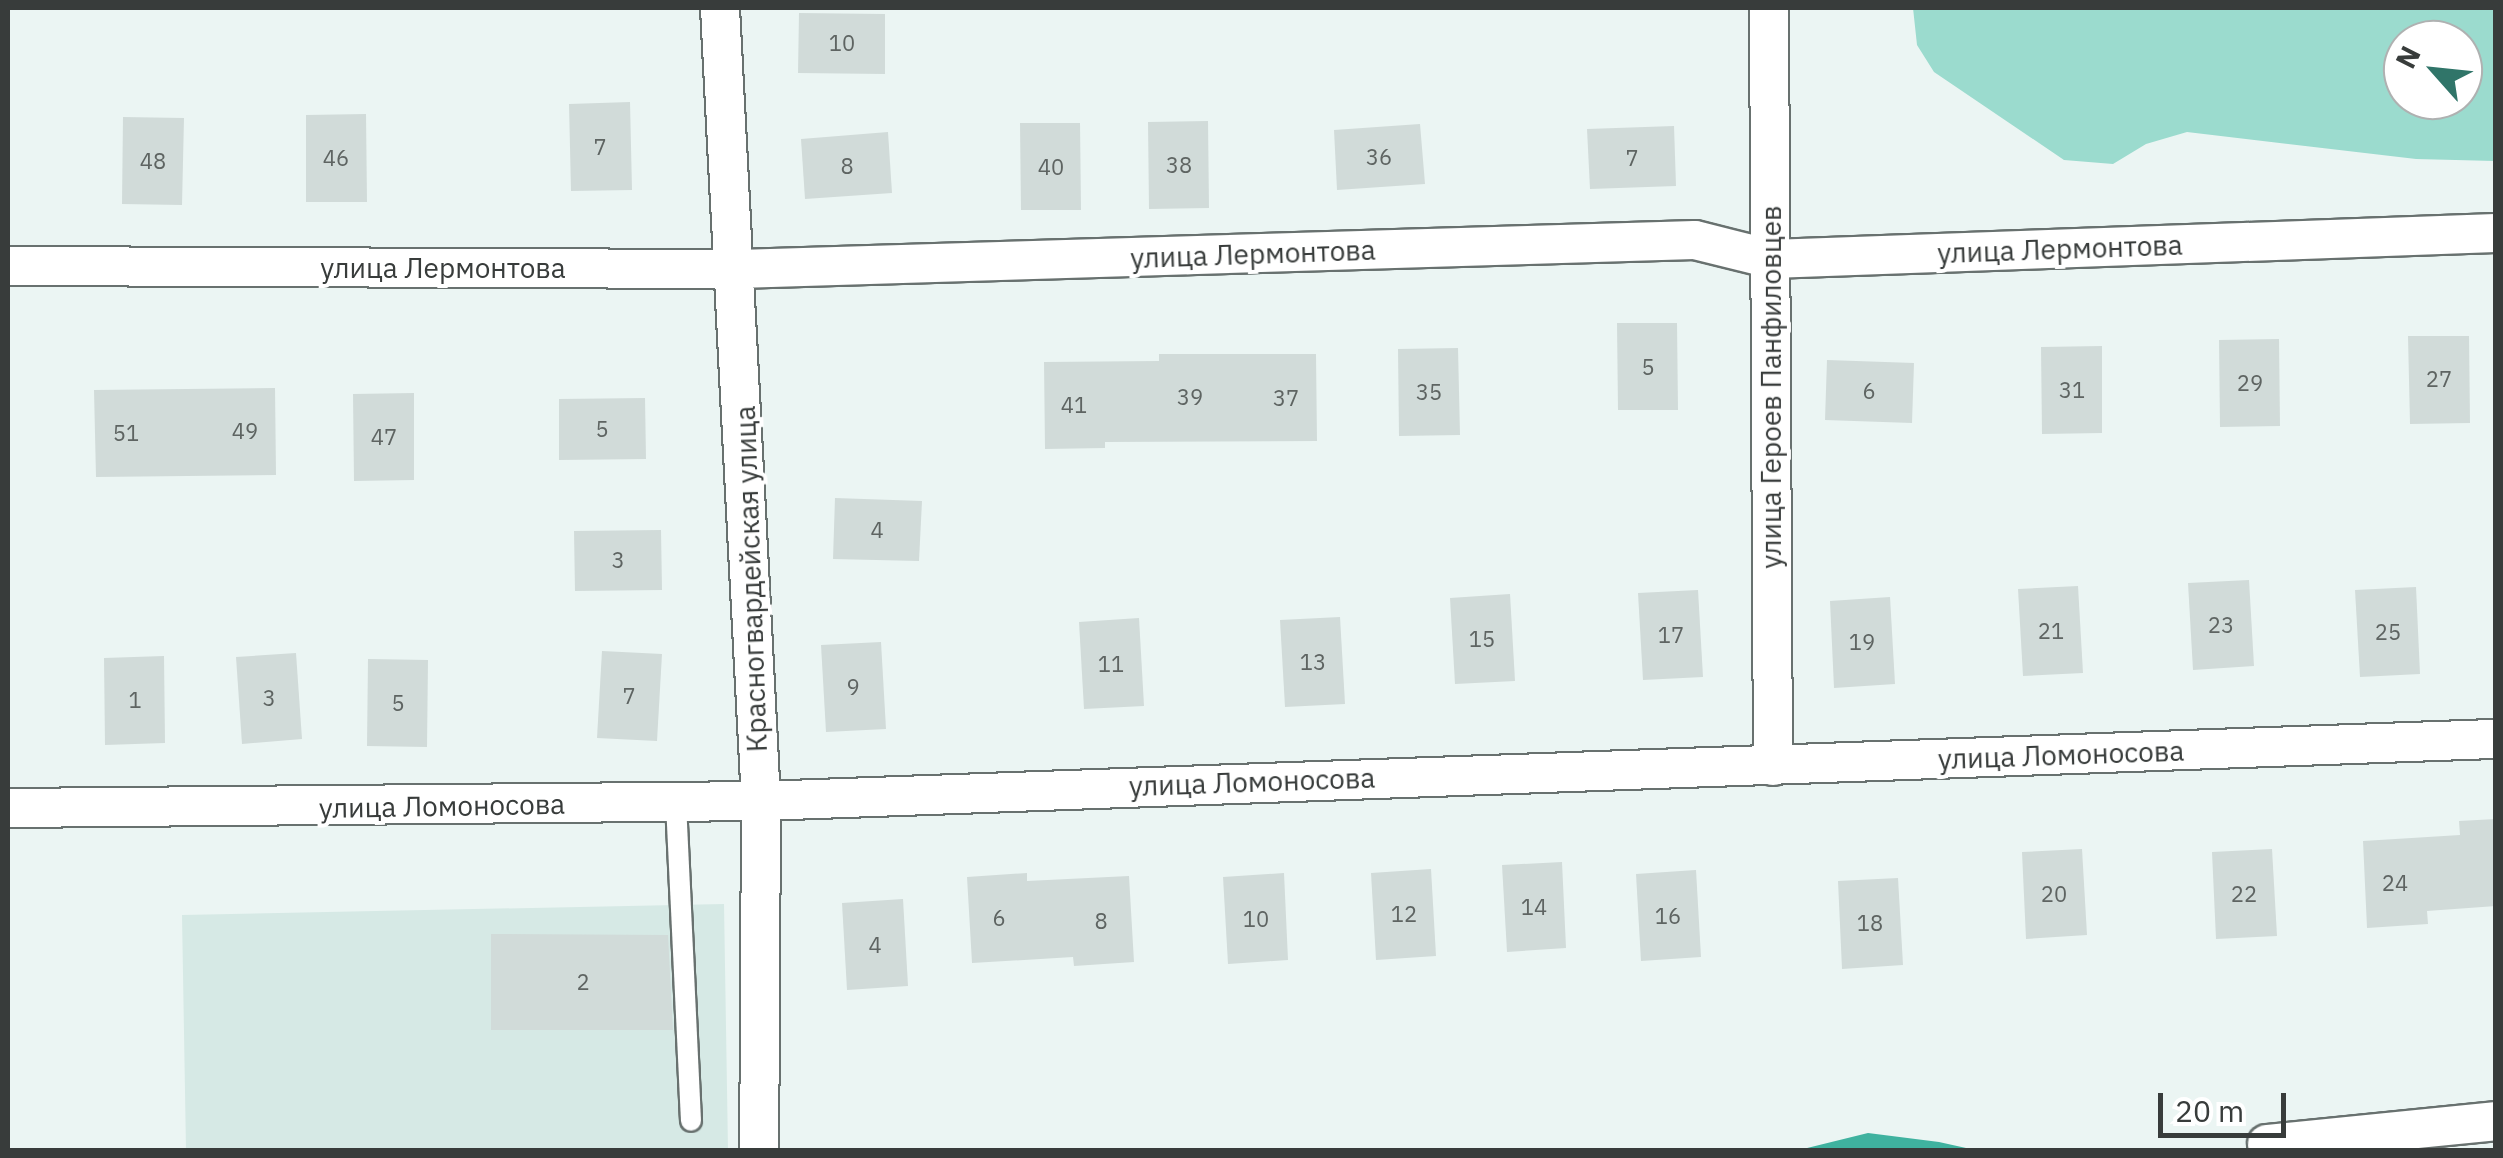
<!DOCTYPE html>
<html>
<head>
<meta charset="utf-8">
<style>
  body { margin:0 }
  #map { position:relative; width:2503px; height:1158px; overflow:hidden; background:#ebf5f3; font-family:"IBM Plex Sans",sans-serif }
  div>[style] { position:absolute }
  .built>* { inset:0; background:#d6e9e5 }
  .green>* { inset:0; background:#9bdbce }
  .water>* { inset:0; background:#3fb29f }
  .building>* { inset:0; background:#d1dbd9 }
  .roads { filter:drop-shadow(2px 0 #68716f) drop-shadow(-2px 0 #68716f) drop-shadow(0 2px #68716f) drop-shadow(0 -2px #68716f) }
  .service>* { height:20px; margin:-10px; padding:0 10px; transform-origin:10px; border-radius:10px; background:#fff }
  .minor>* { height:38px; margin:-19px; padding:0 19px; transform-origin:19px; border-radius:19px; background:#fff }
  span { translate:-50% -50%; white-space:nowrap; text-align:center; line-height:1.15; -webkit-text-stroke:8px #fff; paint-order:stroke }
  .number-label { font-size:22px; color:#5e6462 }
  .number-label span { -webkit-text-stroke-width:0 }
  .street-label { font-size:28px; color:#383c3b }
  .frame { position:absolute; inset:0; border:10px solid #383c3b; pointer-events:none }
  .north { position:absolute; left:2383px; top:20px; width:100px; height:100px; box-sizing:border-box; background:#fff; border:2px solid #afb1b1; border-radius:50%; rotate:297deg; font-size:28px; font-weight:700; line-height:40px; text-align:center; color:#383c3b }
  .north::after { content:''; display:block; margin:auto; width:35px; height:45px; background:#307569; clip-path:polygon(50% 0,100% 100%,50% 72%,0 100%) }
  .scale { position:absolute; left:2158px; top:1093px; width:128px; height:45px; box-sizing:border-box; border:5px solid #383c3b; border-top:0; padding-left:12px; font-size:30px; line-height:35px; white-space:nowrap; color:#383c3b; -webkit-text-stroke:8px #fff; paint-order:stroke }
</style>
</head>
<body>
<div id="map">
  <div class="built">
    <div style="clip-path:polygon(724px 904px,728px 1150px,186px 1150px,182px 915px)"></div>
  </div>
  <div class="green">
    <div style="clip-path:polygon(evenodd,1913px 8px,2495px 8px,2495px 161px,2416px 159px,2187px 132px,2146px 144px,2113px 164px,2064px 160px,1934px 72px,1917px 45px,1913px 8px,2403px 40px,2463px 40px,2463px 100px,2403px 100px,2403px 40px)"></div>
  </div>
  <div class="water">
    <div style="clip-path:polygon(1868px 1133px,1939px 1142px,1975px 1150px,1799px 1150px)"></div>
  </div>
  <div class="building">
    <div style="clip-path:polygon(799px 13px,885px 14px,885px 74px,798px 73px)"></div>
    <div style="clip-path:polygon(630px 102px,632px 190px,571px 191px,569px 104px)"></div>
    <div style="clip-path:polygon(366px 114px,367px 202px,306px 202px,306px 115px)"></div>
    <div style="clip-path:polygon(123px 117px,184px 118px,182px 205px,122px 204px)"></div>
    <div style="clip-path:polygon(1208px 121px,1209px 208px,1149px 209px,1148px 122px)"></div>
    <div style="clip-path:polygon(1020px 123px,1080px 123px,1081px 210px,1021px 210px)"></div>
    <div style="clip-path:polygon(1420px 124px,1425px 184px,1337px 190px,1334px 130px)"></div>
    <div style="clip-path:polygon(1674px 126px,1676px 186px,1590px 189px,1587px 129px)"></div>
    <div style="clip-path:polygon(888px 132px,892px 193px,805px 199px,801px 139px)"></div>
    <div style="clip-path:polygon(1617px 323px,1677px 323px,1678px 410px,1618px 410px)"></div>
    <div style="clip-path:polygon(2408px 336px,2469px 336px,2470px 423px,2410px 424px)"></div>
    <div style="clip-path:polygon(2279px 339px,2280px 426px,2220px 427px,2219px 340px)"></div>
    <div style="clip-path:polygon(2102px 346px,2102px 433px,2042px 434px,2041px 347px)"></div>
    <div style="clip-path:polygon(1458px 348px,1460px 435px,1399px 436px,1398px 349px)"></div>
    <div style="clip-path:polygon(1159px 354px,1316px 354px,1317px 441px,1105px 442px,1105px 448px,1045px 449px,1044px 362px,1159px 361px)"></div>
    <div style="clip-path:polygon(1827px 360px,1914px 363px,1912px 423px,1825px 420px)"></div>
    <div style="clip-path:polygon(275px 388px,276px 475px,96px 477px,94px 390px)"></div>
    <div style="clip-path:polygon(414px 393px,414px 480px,354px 481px,353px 394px)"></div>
    <div style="clip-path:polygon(645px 398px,646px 459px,559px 460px,559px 399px)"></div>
    <div style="clip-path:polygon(835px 498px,922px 501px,919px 561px,833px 559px)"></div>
    <div style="clip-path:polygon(661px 530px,662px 590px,575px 591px,574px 531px)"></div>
    <div style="clip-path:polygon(2249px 580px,2254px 666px,2193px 670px,2188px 583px)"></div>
    <div style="clip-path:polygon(2078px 586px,2083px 673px,2023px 676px,2018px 589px)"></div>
    <div style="clip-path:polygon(2416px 587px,2420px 674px,2360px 677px,2355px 590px)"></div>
    <div style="clip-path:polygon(1698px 590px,1703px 677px,1643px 680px,1638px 593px)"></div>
    <div style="clip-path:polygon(1510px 594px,1515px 681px,1455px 684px,1450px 598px)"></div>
    <div style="clip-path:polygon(1890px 597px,1895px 684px,1834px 688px,1830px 601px)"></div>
    <div style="clip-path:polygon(1340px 617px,1345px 704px,1285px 707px,1280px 620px)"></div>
    <div style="clip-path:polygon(1139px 618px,1144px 706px,1084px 709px,1079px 622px)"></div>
    <div style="clip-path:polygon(881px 642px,886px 729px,826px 732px,821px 645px)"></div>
    <div style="clip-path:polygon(602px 651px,662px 654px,657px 741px,597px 738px)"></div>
    <div style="clip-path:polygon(296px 653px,302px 739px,242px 744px,236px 657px)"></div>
    <div style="clip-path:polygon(164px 656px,165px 743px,105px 745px,104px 658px)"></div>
    <div style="clip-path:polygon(368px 659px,428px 660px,427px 747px,367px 746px)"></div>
    <div style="clip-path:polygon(2496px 819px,2496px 906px,2427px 911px,2428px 924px,2367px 928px,2363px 841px,2460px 835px,2459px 821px)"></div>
    <div style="clip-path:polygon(2082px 849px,2087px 935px,2026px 939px,2022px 852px)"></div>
    <div style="clip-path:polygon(2272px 849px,2277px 936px,2216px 939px,2212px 852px)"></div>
    <div style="clip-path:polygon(1562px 862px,1566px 948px,1507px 952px,1502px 865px)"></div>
    <div style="clip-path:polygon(1431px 869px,1436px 956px,1376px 960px,1371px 873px)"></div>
    <div style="clip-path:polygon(1696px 870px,1701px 957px,1641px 961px,1636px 874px)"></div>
    <div style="clip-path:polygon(1027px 873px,1027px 881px,1129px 876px,1134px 962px,1074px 966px,1073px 957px,972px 963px,967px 877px)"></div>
    <div style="clip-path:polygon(1284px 873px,1288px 960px,1228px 964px,1223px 877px)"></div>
    <div style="clip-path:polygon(1898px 878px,1903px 965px,1842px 969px,1838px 881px)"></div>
    <div style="clip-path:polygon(903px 899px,908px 986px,847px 990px,842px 903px)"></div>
    <div style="clip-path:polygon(491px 934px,668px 935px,673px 1030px,491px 1030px)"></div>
  </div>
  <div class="roads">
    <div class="service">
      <div style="left:676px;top:803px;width:318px;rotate:87.3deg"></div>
    </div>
    <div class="minor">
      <div style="left:720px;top:8px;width:794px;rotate:87.04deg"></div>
      <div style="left:761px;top:801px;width:349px;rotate:90.3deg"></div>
      <div style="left:1769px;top:8px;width:758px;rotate:89.7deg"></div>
      <div style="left:8px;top:266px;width:730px;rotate:0.24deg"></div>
      <div style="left:738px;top:269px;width:957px;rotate:-1.74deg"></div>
      <div style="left:1695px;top:240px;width:78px;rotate:14deg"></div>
      <div style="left:1771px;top:259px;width:725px;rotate:-2.05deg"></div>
      <div style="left:8px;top:808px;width:753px;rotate:-0.53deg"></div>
      <div style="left:761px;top:801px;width:1736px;rotate:-2.05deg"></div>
      <div style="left:2267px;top:1144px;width:230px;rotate:-5.7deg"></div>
    </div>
  </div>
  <div class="number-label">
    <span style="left:842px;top:43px">10</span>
    <span style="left:600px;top:147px">7</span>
    <span style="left:1379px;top:157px">36</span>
    <span style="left:336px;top:158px">46</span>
    <span style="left:1632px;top:158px">7</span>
    <span style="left:153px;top:161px">48</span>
    <span style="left:1179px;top:165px">38</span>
    <span style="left:847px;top:166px">8</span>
    <span style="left:1051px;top:167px">40</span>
    <span style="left:1648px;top:367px">5</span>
    <span style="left:2439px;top:379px">27</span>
    <span style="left:2250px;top:383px">29</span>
    <span style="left:2072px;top:390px">31</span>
    <span style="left:1869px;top:391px">6</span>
    <span style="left:1429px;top:392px">35</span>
    <span style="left:1190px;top:397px">39</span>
    <span style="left:1286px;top:398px">37</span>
    <span style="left:1074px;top:405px">41</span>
    <span style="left:602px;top:429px">5</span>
    <span style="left:245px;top:431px">49</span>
    <span style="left:126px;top:433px">51</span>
    <span style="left:384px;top:437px">47</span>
    <span style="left:877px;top:530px">4</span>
    <span style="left:618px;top:560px">3</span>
    <span style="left:2221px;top:625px">23</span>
    <span style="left:2051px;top:631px">21</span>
    <span style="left:2388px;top:632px">25</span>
    <span style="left:1671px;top:635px">17</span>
    <span style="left:1482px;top:639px">15</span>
    <span style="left:1862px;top:642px">19</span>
    <span style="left:1313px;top:662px">13</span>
    <span style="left:1111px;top:664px">11</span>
    <span style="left:853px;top:687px">9</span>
    <span style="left:629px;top:696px">7</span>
    <span style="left:269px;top:698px">3</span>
    <span style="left:135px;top:700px">1</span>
    <span style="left:398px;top:703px">5</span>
    <span style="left:2395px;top:883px">24</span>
    <span style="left:2054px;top:894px">20</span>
    <span style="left:2244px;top:894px">22</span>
    <span style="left:1534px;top:907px">14</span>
    <span style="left:1404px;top:914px">12</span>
    <span style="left:1668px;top:916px">16</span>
    <span style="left:999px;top:918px">6</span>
    <span style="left:1256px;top:919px">10</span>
    <span style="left:1101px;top:921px">8</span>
    <span style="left:1870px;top:923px">18</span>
    <span style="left:875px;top:945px">4</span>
    <span style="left:583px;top:982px">2</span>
  </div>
  <div class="street-label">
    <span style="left:2060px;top:249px;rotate:-2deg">улица Лермонтова</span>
    <span style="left:1253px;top:254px;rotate:-2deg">улица Лермонтова</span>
    <span style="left:443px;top:268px">улица Лермонтова</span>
    <span style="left:1771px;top:387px;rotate:-90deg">улица Героев Панфиловцев</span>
    <span style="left:751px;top:579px;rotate:-92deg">Красногвардейская улица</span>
    <span style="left:2061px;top:755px;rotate:-2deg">улица Ломоносова</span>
    <span style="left:1252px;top:782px;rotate:-2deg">улица Ломоносова</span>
    <span style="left:442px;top:806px;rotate:-1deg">улица Ломоносова</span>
  </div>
  <div class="frame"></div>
  <div class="north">N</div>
  <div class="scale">20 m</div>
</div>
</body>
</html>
